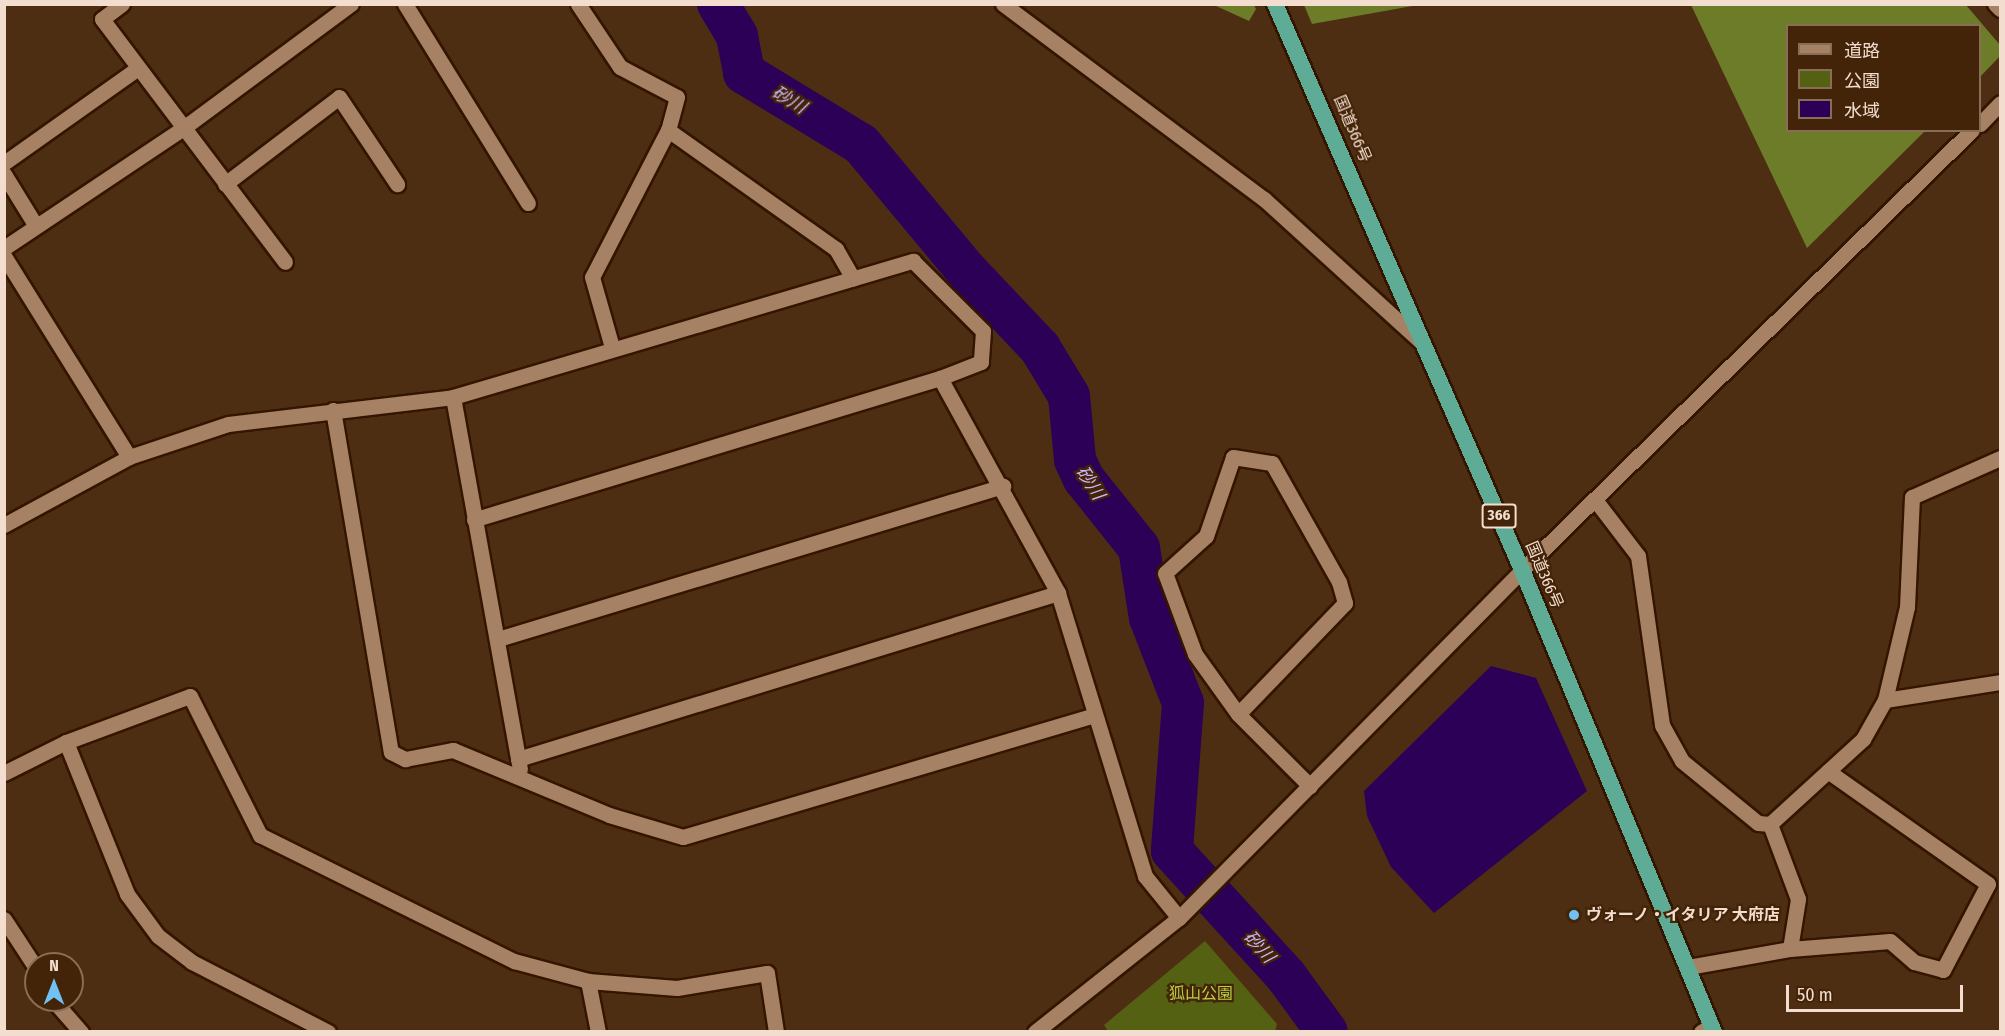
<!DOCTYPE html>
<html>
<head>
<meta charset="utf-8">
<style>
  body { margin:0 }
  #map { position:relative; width:2005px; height:1036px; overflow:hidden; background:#4e2e13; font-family:"Fira Sans Condensed","Noto Sans JP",sans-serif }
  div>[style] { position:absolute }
  .green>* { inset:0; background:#546112 }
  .forest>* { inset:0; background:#6d7c29 }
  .water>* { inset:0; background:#2c0056 }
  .river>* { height:42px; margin:-21px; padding:0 21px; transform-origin:21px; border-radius:21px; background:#2c0056 }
  .roads { filter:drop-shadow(2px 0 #331500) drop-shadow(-2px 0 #331500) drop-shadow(0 2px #331500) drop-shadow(0 -2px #331500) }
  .minor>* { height:15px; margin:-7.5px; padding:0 7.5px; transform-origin:7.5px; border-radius:7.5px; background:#a68164 }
  .tertiary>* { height:15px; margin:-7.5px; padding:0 7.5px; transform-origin:7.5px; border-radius:7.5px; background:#a68164 }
  .trunk>* { height:16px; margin:-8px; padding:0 8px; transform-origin:8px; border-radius:8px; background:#5fac96 }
  .dots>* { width:16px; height:16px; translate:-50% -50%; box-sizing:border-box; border:3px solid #432408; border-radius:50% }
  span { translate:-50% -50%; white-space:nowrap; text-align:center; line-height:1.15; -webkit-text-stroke:4.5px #432408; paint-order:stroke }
  .shield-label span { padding:2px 4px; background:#432408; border:2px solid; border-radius:4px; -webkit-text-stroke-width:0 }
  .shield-label { font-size:15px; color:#f2ddce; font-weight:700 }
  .street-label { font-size:16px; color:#f2ddce }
  .poi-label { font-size:16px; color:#f2ddce; font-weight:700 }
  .left { translate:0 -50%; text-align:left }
  .park-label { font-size:16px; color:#b8d043 }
  .water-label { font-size:18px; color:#cab4fa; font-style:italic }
  .frame { position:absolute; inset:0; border:6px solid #f2ddce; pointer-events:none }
  .legend { position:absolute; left:1786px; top:24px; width:195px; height:108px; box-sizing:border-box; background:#432408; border:2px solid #896e57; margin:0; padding:8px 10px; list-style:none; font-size:18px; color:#f2ddce }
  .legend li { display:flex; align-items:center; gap:12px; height:30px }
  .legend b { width:30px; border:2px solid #896e57 }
  .north { position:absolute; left:24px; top:952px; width:60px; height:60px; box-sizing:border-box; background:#432408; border:2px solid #896e57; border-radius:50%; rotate:0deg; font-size:16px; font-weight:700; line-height:24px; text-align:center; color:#f2ddce }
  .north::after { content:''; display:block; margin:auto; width:21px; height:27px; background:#71c1f5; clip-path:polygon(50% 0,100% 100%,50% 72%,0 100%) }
  .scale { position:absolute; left:1786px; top:985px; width:177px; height:27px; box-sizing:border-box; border:3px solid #f2ddce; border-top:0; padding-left:8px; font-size:18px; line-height:21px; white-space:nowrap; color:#f2ddce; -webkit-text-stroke:4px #432408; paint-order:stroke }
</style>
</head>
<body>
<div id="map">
  <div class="green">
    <div style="clip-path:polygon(1205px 941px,1277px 1024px,1275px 1031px,1108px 1031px,1104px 1025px)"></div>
  </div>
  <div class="forest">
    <div style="clip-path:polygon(1214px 5px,1254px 5px,1256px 9px,1249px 21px)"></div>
    <div style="clip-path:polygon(1304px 5px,1418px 5px,1312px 24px)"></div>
    <div style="clip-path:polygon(1691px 5px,1966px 5px,2000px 45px,2000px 56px,1980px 77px,1980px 26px,1788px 26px,1788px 130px,1925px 131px,1807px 248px)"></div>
  </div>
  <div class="water">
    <div style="clip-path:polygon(1491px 666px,1536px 678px,1587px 791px,1434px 913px,1391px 867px,1367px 816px,1364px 791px)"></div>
  </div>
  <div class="river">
    <div style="left:718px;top:4px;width:37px;rotate:59deg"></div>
    <div style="left:737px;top:36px;width:38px;rotate:79deg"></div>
    <div style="left:744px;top:73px;width:137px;rotate:31.3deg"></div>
    <div style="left:861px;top:144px;width:165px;rotate:50.2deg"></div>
    <div style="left:967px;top:271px;width:106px;rotate:46.5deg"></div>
    <div style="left:1040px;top:348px;width:56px;rotate:58.9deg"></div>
    <div style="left:1069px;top:396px;width:64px;rotate:84.6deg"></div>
    <div style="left:1075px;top:460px;width:21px;rotate:65deg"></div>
    <div style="left:1084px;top:479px;width:88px;rotate:51.4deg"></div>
    <div style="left:1139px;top:548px;width:71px;rotate:81.1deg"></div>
    <div style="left:1150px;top:618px;width:91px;rotate:68.8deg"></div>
    <div style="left:1183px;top:703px;width:148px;rotate:94.3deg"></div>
    <div style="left:1172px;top:851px;width:169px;rotate:47.6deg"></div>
    <div style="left:1286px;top:976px;width:69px;rotate:53.8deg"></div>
  </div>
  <div class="roads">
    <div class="minor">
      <div style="left:122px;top:4px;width:25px;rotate:143deg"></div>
      <div style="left:102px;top:19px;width:304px;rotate:53deg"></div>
      <div style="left:405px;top:4px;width:234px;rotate:58.3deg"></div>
      <div style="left:578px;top:4px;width:76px;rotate:56.3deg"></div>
      <div style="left:620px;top:67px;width:64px;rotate:27.8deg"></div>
      <div style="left:677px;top:97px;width:34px;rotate:105deg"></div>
      <div style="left:668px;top:130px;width:165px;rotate:117.3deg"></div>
      <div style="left:592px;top:277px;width:73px;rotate:74.1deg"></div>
      <div style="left:1003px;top:4px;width:326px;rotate:36.8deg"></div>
      <div style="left:1264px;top:199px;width:211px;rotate:42.3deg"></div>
      <div style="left:1995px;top:4px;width:7px;rotate:45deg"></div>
      <div style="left:668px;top:130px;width:206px;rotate:35.3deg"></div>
      <div style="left:836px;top:249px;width:34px;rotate:60deg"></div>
      <div style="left:4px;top:163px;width:164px;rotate:-35.3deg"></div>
      <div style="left:4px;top:174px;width:61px;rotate:58.4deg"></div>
      <div style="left:225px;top:184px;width:143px;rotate:-37.3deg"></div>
      <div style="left:339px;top:97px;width:105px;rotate:56.3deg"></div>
      <div style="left:4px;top:248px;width:214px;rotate:-33.8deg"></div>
      <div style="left:182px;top:129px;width:210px;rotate:-36.5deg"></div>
      <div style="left:4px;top:256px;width:237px;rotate:58.1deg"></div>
      <div style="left:940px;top:378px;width:245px;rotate:61.2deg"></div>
      <div style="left:1058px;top:593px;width:296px;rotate:72.9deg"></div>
      <div style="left:1145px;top:876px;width:54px;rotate:51deg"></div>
      <div style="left:453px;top:397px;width:378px;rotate:79.8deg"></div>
      <div style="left:333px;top:410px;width:347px;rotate:80.4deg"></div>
      <div style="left:391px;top:752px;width:16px;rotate:27deg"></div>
      <div style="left:405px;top:759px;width:49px;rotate:-10.6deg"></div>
      <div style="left:453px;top:750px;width:169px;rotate:22.6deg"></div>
      <div style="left:609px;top:815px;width:77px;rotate:16.6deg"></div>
      <div style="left:683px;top:837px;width:429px;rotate:-16.5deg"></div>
      <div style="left:1233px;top:457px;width:39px;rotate:9deg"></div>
      <div style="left:1272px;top:463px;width:137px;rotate:60.6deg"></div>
      <div style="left:1339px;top:582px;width:22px;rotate:74deg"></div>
      <div style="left:1345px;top:603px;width:154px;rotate:133.9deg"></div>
      <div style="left:1238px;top:714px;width:74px;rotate:-125.6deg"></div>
      <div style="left:1195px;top:654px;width:86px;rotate:-110.3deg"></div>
      <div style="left:1165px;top:573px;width:55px;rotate:-42.1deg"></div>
      <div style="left:1206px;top:536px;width:83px;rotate:-71.1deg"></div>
      <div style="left:1596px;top:501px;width:69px;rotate:52.6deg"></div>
      <div style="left:1638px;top:556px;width:171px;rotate:81.9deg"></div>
      <div style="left:1662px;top:725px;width:41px;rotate:60.9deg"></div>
      <div style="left:1682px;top:761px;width:98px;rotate:39.2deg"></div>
      <div style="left:1758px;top:823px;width:12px;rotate:5deg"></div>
      <div style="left:1770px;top:824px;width:126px;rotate:-42.4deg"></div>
      <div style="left:1863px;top:739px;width:45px;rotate:-60.6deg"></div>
      <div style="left:1885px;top:700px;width:116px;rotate:-8.9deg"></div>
      <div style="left:4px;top:525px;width:142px;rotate:-28.5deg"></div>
      <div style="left:129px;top:457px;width:104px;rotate:-18.4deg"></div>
      <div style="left:228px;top:424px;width:227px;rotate:-6.8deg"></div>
      <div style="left:453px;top:397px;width:480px;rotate:-16.5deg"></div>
      <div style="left:913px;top:261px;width:99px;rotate:45deg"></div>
      <div style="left:983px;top:331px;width:31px;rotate:94deg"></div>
      <div style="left:981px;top:362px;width:44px;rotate:158.7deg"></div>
      <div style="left:940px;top:378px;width:487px;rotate:163.1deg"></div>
      <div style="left:498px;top:639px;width:528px;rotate:-16.86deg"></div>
      <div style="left:1885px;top:700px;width:96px;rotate:-76.7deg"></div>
      <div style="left:1907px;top:607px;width:110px;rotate:-87.4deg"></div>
      <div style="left:1912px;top:497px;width:96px;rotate:-23.9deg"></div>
      <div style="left:1238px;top:714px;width:102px;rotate:45deg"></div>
      <div style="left:66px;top:742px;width:164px;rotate:68.1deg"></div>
      <div style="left:127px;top:894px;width:52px;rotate:53.6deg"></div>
      <div style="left:158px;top:936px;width:43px;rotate:37.4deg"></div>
      <div style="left:192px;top:962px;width:153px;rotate:27.2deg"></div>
      <div style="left:518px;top:759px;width:565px;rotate:-17.09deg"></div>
      <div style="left:4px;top:773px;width:69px;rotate:-26.6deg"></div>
      <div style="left:66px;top:742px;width:132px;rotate:-20.4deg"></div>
      <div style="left:190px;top:696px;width:156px;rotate:63.3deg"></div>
      <div style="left:260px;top:835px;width:284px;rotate:26.4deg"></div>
      <div style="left:514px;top:961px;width:77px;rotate:15.1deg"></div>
      <div style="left:588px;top:981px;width:89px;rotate:4.5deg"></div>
      <div style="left:677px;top:988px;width:91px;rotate:-9.5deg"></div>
      <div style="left:767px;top:973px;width:60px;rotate:81.3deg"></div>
      <div style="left:4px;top:919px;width:59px;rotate:56.9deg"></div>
      <div style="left:1790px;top:949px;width:100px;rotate:-4.6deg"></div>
      <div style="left:1890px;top:941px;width:32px;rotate:41deg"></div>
      <div style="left:1914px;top:962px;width:30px;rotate:15deg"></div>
      <div style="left:1943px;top:970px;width:97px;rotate:-62.4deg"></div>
      <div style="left:1988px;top:884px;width:196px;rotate:-144.8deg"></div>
      <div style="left:1688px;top:967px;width:104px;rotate:-10deg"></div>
      <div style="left:1790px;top:949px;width:51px;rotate:-80.9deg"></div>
      <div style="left:1798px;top:899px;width:80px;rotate:-110.5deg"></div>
      <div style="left:588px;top:981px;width:52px;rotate:78.9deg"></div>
      <div style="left:53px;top:1000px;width:43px;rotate:48.8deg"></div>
      <div style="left:1701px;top:1032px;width:12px;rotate:-31deg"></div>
    </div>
    <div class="tertiary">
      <div style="left:1980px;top:124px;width:29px;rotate:-46deg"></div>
      <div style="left:1035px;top:1032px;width:184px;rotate:-38.4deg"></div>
      <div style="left:1179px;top:918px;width:489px;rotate:-45.4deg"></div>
      <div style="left:1522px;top:570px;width:629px;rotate:-44.36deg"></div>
    </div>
    <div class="trunk">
      <div style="left:1275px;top:4px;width:618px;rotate:66.42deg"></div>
      <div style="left:1522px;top:570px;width:500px;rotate:67.43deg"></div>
    </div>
  </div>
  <div class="dots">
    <div style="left:1574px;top:915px;background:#71c1f5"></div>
  </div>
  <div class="shield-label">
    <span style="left:1499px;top:516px">366</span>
  </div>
  <div class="street-label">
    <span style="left:1352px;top:129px;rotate:67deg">国道366号</span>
    <span style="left:1544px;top:575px;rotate:67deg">国道366号</span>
  </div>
  <div class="poi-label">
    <span class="left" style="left:1586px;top:915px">ヴォーノ・イタリア 大府店</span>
  </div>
  <div class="park-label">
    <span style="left:1201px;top:994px">狐山公園</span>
  </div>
  <div class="water-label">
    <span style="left:789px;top:100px;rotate:31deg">砂川</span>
    <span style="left:1090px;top:483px;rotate:57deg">砂川</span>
    <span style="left:1259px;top:947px;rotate:48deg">砂川</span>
  </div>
  <div class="frame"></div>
  <ul class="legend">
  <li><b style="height:8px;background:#a68164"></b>道路</li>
  <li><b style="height:16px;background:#546112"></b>公園</li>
  <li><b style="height:16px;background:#2c0056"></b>水域</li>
  </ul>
  <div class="north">N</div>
  <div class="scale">50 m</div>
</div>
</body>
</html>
